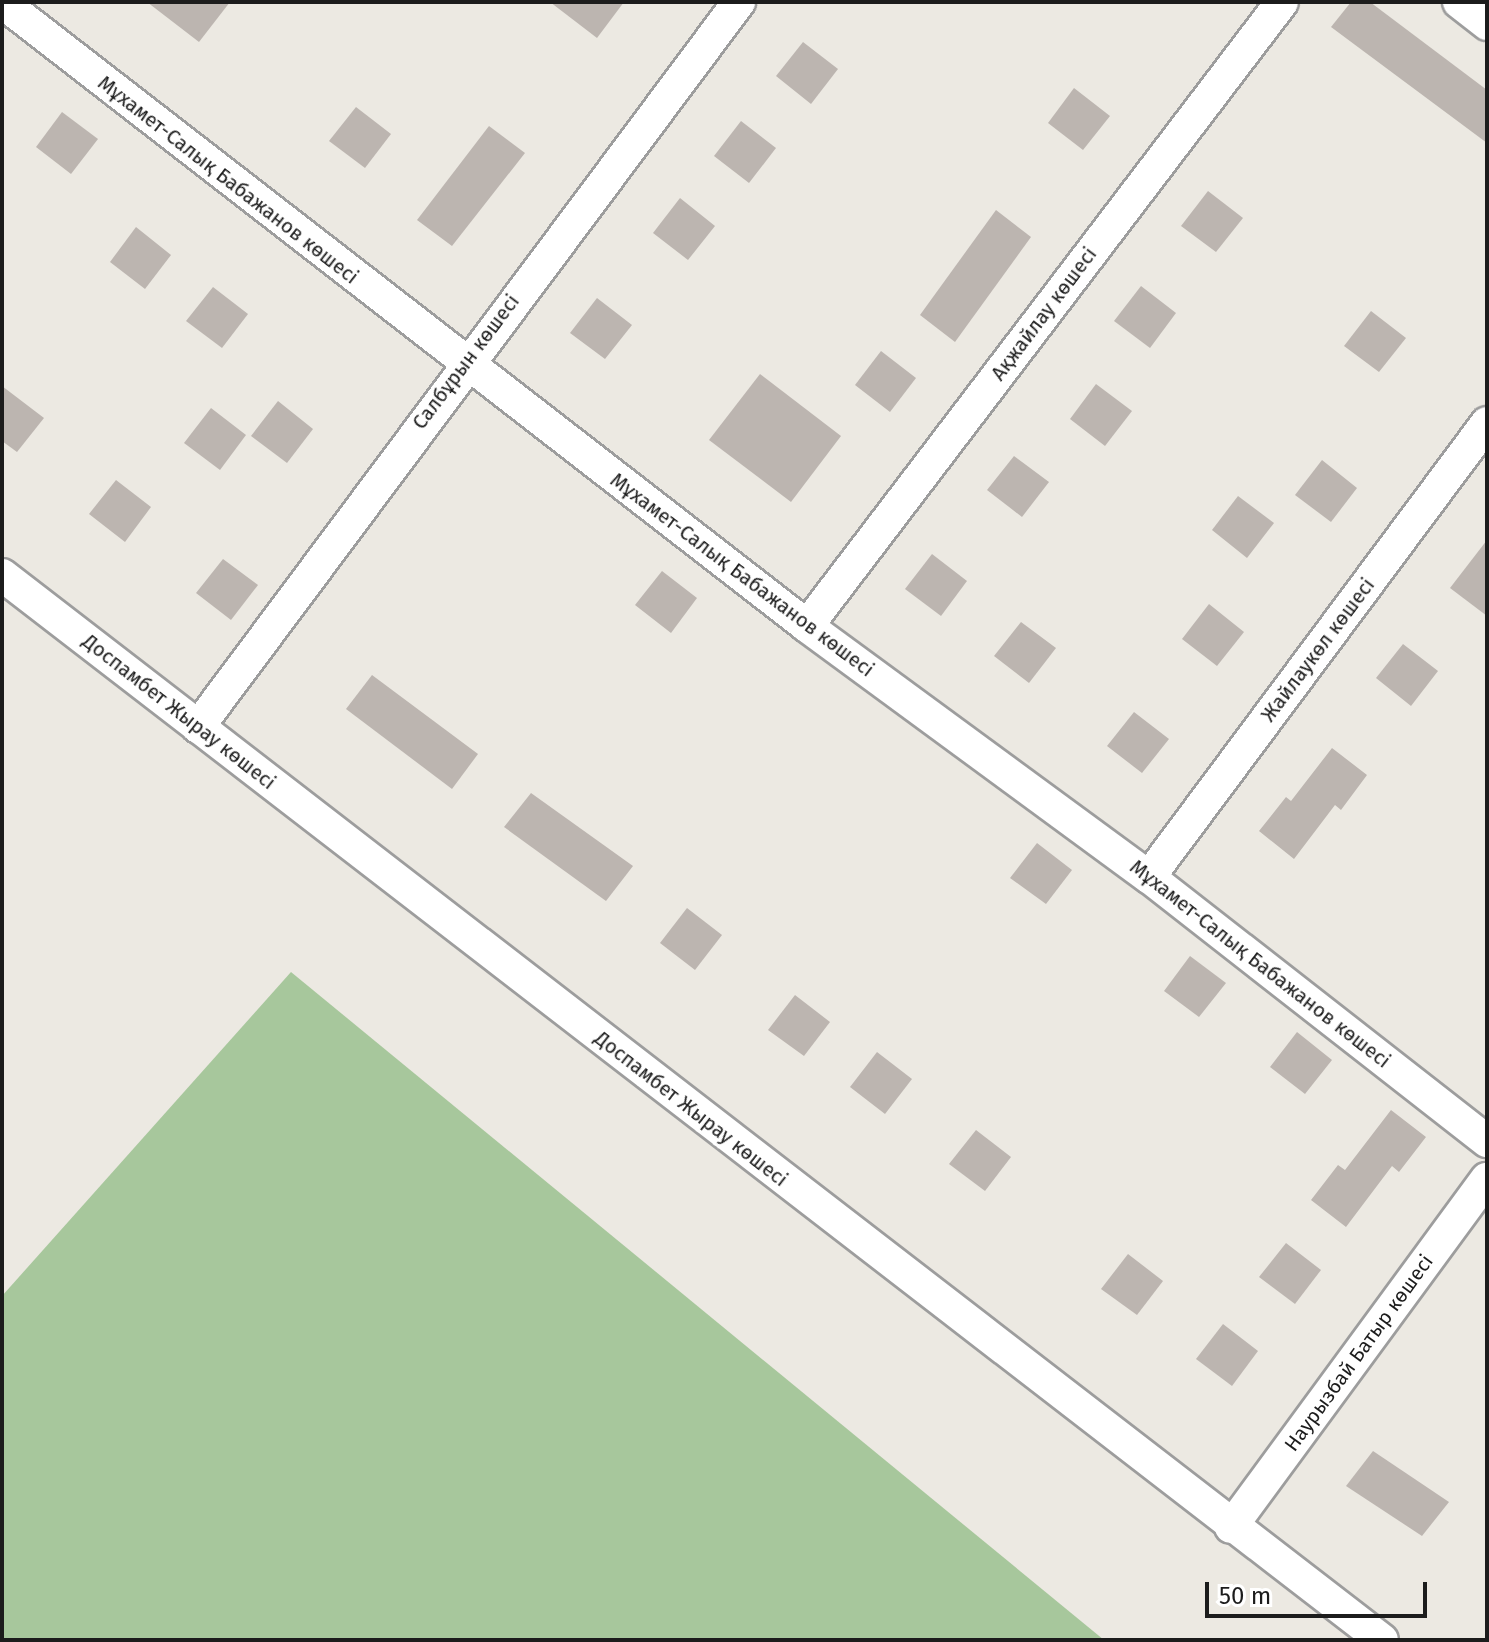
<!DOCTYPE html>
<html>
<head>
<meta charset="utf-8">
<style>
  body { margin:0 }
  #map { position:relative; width:1489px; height:1642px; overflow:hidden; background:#ece9e2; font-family:"Fira Sans",sans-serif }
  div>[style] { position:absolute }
  .forest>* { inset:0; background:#a7c79c }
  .building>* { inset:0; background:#bcb5b0 }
  .roads { filter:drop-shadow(2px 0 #9d9d9d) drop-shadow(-2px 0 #9d9d9d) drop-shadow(0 2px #9d9d9d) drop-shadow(0 -2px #9d9d9d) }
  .minor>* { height:32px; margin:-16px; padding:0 16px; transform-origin:16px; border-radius:16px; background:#fff }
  span { translate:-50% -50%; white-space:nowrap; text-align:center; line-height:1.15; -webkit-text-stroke:6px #fff; paint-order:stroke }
  .street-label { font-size:20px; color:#1c1c1c }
  .frame { position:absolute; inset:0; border:4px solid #1c1c1c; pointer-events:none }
  .scale { position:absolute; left:1205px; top:1582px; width:222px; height:36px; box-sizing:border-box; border:4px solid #1c1c1c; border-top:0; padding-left:10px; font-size:24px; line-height:28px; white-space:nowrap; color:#1c1c1c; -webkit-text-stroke:6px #fff; paint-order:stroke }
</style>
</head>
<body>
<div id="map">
  <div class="forest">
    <div style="clip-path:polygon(291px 972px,1104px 1640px,2px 1640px,2px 1296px)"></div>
  </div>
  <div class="building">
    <div style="clip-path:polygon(147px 2px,230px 2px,199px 42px)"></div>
    <div style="clip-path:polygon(550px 2px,624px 2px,597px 38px)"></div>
    <div style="clip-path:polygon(1351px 2px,1370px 2px,1487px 90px,1487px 143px,1331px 27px)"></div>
    <div style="clip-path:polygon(803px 42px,838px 69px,811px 104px,776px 76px)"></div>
    <div style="clip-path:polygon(1074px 88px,1110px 116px,1083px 150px,1048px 123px)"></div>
    <div style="clip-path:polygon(356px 107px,391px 134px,365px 168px,329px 141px)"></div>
    <div style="clip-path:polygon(62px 112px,98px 139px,71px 174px,36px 147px)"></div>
    <div style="clip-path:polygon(741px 121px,776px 148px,749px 183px,714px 156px)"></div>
    <div style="clip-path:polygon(489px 126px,525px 153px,452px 246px,417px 220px)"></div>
    <div style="clip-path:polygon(1208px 191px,1243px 218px,1216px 252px,1181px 226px)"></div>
    <div style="clip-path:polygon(680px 198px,715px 226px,688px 260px,653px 233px)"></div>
    <div style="clip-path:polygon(996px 210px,1031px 237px,955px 342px,920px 315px)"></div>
    <div style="clip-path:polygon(136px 227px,171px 255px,145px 289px,110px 262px)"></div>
    <div style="clip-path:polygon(1141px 286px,1176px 313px,1150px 348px,1114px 321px)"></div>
    <div style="clip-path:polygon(213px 287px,248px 314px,222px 348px,186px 321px)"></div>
    <div style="clip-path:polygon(597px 298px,632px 325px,605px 359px,570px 333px)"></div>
    <div style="clip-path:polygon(1371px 311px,1406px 338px,1379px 372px,1344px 346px)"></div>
    <div style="clip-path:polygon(881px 351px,916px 378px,890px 412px,855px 385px)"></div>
    <div style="clip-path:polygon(760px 374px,841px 436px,791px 502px,709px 440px)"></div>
    <div style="clip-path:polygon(1096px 384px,1132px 411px,1105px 446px,1070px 419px)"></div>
    <div style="clip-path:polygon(2px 386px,44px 418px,17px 452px,2px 441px)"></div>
    <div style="clip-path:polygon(278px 401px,313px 429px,287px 463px,251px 436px)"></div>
    <div style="clip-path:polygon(211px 408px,246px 435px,220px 470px,184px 443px)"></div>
    <div style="clip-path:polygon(1014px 456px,1049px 482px,1022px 517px,987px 490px)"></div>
    <div style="clip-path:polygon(1322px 460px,1357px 488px,1331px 522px,1295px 495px)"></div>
    <div style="clip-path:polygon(116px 480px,151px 507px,125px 542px,89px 514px)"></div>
    <div style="clip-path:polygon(1238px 496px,1274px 523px,1247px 558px,1212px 530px)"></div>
    <div style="clip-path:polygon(1487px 540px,1487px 616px,1450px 588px)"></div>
    <div style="clip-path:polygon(932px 554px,967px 581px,941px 616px,905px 589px)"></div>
    <div style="clip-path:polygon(223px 559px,258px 585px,231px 620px,196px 593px)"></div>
    <div style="clip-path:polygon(662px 571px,697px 598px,671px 633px,635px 605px)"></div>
    <div style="clip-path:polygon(1209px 604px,1244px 632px,1217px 666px,1182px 639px)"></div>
    <div style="clip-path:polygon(1021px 622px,1056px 648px,1029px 683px,994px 656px)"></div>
    <div style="clip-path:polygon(1403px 644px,1438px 671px,1411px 706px,1376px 678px)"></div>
    <div style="clip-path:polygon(372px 675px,478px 754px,452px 789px,346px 709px)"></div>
    <div style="clip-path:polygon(1134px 712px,1169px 739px,1142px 773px,1107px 746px)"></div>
    <div style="clip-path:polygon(1332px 748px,1367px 775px,1341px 810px,1335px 805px,1294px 859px,1259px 831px,1286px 797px,1291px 801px)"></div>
    <div style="clip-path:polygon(531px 793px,633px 866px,606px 901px,504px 827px)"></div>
    <div style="clip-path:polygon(1037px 843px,1072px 870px,1046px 904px,1010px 878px)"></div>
    <div style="clip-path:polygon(687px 908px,722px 935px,695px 970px,660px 943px)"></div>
    <div style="clip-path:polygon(1190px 956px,1226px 983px,1199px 1017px,1164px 991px)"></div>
    <div style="clip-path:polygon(795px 995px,830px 1022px,804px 1056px,768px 1030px)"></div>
    <div style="clip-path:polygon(1297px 1032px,1332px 1060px,1305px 1094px,1270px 1067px)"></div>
    <div style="clip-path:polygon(877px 1052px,912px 1079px,885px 1114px,850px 1087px)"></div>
    <div style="clip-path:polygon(1391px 1110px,1426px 1137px,1399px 1172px,1392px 1166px,1346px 1227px,1311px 1200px,1338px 1165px,1345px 1170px)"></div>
    <div style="clip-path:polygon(976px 1130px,1011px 1157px,985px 1191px,949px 1164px)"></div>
    <div style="clip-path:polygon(1286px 1243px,1321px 1270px,1295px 1304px,1259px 1277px)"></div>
    <div style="clip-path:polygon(1128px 1254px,1163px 1281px,1137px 1315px,1101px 1289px)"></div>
    <div style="clip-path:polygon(1223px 1324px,1258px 1351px,1232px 1386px,1196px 1359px)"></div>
    <div style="clip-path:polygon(1373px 1451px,1449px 1502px,1422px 1536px,1346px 1486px)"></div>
  </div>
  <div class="roads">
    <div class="minor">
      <div style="left:2px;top:2px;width:1019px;rotate:37.78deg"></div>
      <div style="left:807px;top:626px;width:424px;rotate:36.3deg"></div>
      <div style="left:1149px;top:877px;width:429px;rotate:38deg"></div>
      <div style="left:1459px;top:2px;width:36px;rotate:38deg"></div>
      <div style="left:2px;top:575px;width:1743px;rotate:37.66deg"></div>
      <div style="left:807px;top:626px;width:784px;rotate:-52.72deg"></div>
      <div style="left:198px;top:727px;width:905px;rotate:-53.27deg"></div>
      <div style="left:1149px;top:877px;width:566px;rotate:-53.33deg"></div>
      <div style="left:1231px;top:1527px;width:432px;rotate:-53.7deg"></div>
    </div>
  </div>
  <div class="street-label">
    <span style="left:228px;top:180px;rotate:38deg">Мұхамет-Салық Бабажанов көшесі</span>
    <span style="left:1044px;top:314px;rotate:-53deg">Ақжайлау көшесі</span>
    <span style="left:466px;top:362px;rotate:-53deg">Салбұрын көшесі</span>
    <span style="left:742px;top:575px;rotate:37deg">Мұхамет-Салық Бабажанов көшесі</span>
    <span style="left:1318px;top:650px;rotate:-53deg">Жайлаукөл көшесі</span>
    <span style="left:179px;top:712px;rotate:38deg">Доспамбет Жырау көшесі</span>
    <span style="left:1260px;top:964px;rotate:38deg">Мұхамет-Салық Бабажанов көшесі</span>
    <span style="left:691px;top:1109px;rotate:38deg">Доспамбет Жырау көшесі</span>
    <span style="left:1359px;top:1353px;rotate:-54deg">Наурызбай Батыр көшесі</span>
  </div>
  <div class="frame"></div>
  <div class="scale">50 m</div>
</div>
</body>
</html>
